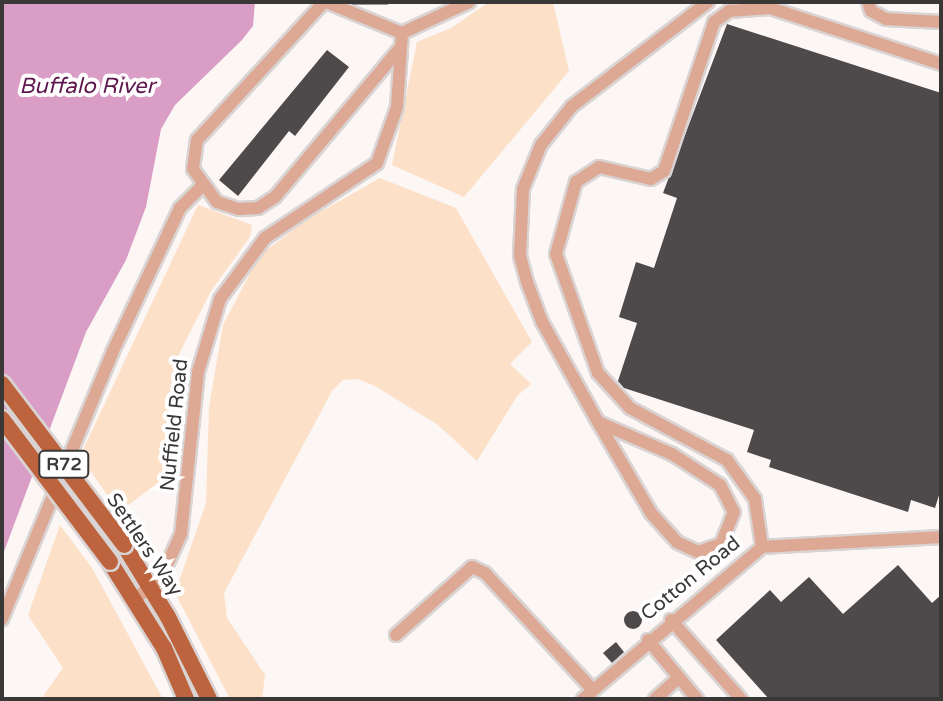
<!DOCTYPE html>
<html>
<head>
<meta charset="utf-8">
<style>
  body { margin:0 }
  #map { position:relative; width:943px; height:701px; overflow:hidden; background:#fcf6f5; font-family:"Varela Round",sans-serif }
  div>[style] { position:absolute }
  .green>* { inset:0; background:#fce0c8 }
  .water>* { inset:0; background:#d99dc6 }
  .building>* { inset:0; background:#4e494b }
  .round { border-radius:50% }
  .roads { filter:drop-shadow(2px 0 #d9d4d3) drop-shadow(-2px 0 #d9d4d3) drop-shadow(0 2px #d9d4d3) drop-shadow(0 -2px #d9d4d3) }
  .minor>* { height:12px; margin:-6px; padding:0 6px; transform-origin:6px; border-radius:6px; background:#dda995 }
  .major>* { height:16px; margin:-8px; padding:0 8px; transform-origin:8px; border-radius:8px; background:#bd633d }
  .rail>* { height:6px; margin-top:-3px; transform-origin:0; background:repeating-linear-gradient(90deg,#fff 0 9px,#9f9b9a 0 18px); box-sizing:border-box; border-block:2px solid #9f9b9a }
  .bridges { filter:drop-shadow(2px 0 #d9d4d3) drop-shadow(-2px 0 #d9d4d3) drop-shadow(0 2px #d9d4d3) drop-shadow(0 -2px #d9d4d3) }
  .major-bridge>* { height:16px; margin:-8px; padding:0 8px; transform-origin:8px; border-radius:8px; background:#bd633d }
  span { translate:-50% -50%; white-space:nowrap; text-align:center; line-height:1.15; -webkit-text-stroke:8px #fff; paint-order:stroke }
  .shield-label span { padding:2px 6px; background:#fff; border:2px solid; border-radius:6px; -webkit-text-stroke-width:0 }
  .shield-label { font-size:18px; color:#3a3737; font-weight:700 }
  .street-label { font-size:20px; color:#3a3737 }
  .water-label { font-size:22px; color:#5e184e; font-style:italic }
  .frame { position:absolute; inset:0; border:4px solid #3a3737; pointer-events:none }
</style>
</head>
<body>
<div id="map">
  <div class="green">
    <div style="clip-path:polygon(489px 2px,553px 2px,569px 71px,464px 197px,392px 165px,417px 42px,451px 28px)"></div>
    <div style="clip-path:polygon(380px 178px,456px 208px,532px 342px,510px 364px,531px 384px,517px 396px,477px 461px,438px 425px,375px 386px,358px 379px,343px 380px,332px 391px,224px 593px,227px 618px,265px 675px,262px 699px,230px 699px,175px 593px,206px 503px,209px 407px,223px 325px,259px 256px,306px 220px)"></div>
    <div style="clip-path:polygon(198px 205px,252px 225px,250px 237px,211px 291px,179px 354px,168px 417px,166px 477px,119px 512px,80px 456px)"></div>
    <div style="clip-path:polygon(60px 525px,92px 568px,163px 699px,41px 699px,63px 668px,28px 615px)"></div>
  </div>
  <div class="water">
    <div style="clip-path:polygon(2px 2px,255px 2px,253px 26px,242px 40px,175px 105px,161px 129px,146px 207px,126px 260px,86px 332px,2px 557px)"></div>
  </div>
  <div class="building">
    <div style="clip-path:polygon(727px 24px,941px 93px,941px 489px,935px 508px,911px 500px,908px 512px,769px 467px,771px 460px,747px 452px,754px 430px,624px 388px,618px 381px,637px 323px,619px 317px,636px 262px,654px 268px,677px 198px,663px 193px)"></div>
    <div style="clip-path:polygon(327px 50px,349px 67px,295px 136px,289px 131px,238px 196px,219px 180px)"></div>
    <div style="clip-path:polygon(898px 565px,932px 603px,941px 595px,941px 699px,769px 699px,716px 640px,770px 590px,781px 602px,809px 577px,843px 614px)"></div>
    <div class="round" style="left:624px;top:611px;width:18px;height:18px"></div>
    <div style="clip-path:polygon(616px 642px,624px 652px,612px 663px,603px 653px)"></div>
  </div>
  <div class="roads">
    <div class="minor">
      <div style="left:324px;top:2px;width:188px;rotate:132.6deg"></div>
      <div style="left:197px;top:140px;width:29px;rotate:98deg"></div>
      <div style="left:193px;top:169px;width:41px;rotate:54deg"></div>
      <div style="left:217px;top:202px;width:23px;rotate:18deg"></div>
      <div style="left:239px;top:209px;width:19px;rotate:-3deg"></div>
      <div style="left:258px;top:208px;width:20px;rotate:-33deg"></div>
      <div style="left:275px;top:197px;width:196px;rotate:-50deg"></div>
      <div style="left:326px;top:2px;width:82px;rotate:22.2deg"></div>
      <div style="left:402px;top:33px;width:74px;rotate:-24.8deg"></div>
      <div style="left:868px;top:2px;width:9px;rotate:72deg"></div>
      <div style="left:871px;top:11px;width:17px;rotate:28deg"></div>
      <div style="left:886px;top:19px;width:55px;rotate:3.1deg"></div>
      <div style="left:598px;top:422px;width:115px;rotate:-119.2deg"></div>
      <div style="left:542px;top:322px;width:43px;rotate:-110.6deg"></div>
      <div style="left:527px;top:282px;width:28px;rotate:-105deg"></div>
      <div style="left:520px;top:255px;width:66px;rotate:-87.4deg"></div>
      <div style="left:523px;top:189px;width:48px;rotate:-67.8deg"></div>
      <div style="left:541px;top:145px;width:50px;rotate:-51.5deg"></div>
      <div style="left:572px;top:106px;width:171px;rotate:-37.4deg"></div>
      <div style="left:598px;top:422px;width:81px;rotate:23.4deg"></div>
      <div style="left:672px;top:454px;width:57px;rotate:32.9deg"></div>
      <div style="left:720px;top:485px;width:30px;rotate:63deg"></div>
      <div style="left:734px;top:512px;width:35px;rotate:112deg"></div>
      <div style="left:721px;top:544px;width:24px;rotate:161deg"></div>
      <div style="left:698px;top:552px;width:23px;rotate:-155deg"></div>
      <div style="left:677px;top:542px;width:39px;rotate:-132deg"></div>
      <div style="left:651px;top:513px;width:105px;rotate:-120.2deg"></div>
      <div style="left:762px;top:547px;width:49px;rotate:-98.3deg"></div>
      <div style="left:755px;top:499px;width:48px;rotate:-125.7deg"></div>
      <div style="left:727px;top:460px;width:110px;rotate:-151.8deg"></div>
      <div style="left:630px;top:408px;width:47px;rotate:-132.4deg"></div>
      <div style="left:598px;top:373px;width:126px;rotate:-109.4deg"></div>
      <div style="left:556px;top:254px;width:75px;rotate:-74.5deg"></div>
      <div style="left:576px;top:182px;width:27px;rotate:-33deg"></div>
      <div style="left:599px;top:167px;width:53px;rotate:13deg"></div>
      <div style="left:651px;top:179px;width:15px;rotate:-32deg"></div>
      <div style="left:664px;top:171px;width:157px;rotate:-71.4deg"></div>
      <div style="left:714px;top:22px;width:19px;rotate:-36deg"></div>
      <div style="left:729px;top:11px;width:41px;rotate:-4.2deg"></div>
      <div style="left:770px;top:8px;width:180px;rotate:18.1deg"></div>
      <div style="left:135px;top:599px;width:33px;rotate:-39deg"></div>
      <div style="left:161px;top:578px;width:48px;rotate:-65.6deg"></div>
      <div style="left:181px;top:534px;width:163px;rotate:-84deg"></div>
      <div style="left:198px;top:372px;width:76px;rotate:-73.2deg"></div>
      <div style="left:220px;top:299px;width:76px;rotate:-53.6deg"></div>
      <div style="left:265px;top:238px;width:135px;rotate:-33.8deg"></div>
      <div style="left:377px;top:163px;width:59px;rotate:-70.3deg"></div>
      <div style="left:397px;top:107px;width:74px;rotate:-86.1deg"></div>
      <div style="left:2px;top:619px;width:288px;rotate:-67.5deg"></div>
      <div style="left:112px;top:353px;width:160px;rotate:-64.9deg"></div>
      <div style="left:180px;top:208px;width:30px;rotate:-45deg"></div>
      <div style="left:671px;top:620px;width:106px;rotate:48.5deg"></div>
      <div style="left:396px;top:635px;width:102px;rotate:-41.8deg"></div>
      <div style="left:472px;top:567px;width:14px;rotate:25deg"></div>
      <div style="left:485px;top:573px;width:159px;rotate:47.3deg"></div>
      <div style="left:648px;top:640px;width:77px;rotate:50.3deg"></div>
      <div style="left:583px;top:699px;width:235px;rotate:-40.3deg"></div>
      <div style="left:762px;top:547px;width:179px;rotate:-3.2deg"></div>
      <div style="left:655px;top:699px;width:31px;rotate:-42deg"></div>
    </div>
    <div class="major">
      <div style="left:124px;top:545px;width:84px;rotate:58.6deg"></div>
      <div style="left:168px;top:617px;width:92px;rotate:63.4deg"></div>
      <div style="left:110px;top:562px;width:102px;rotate:57.9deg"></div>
      <div style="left:164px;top:648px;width:56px;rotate:66.7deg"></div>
    </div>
  </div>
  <div class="rail">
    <div style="left:352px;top:2px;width:36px"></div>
  </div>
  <div class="bridges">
    <div class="major-bridge">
      <div style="left:2px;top:384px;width:202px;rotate:52.8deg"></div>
      <div style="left:2px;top:419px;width:179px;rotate:52.9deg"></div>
    </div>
  </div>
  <div class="shield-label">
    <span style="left:64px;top:464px">R72</span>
  </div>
  <div class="street-label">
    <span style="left:175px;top:425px;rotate:-84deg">Nuffield Road</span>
    <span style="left:144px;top:545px;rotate:56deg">Settlers Way</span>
    <span style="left:691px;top:579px;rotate:-39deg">Cotton Road</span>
  </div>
  <div class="water-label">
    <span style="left:87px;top:87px">Buffalo River</span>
  </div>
  <div class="frame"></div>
</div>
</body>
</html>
